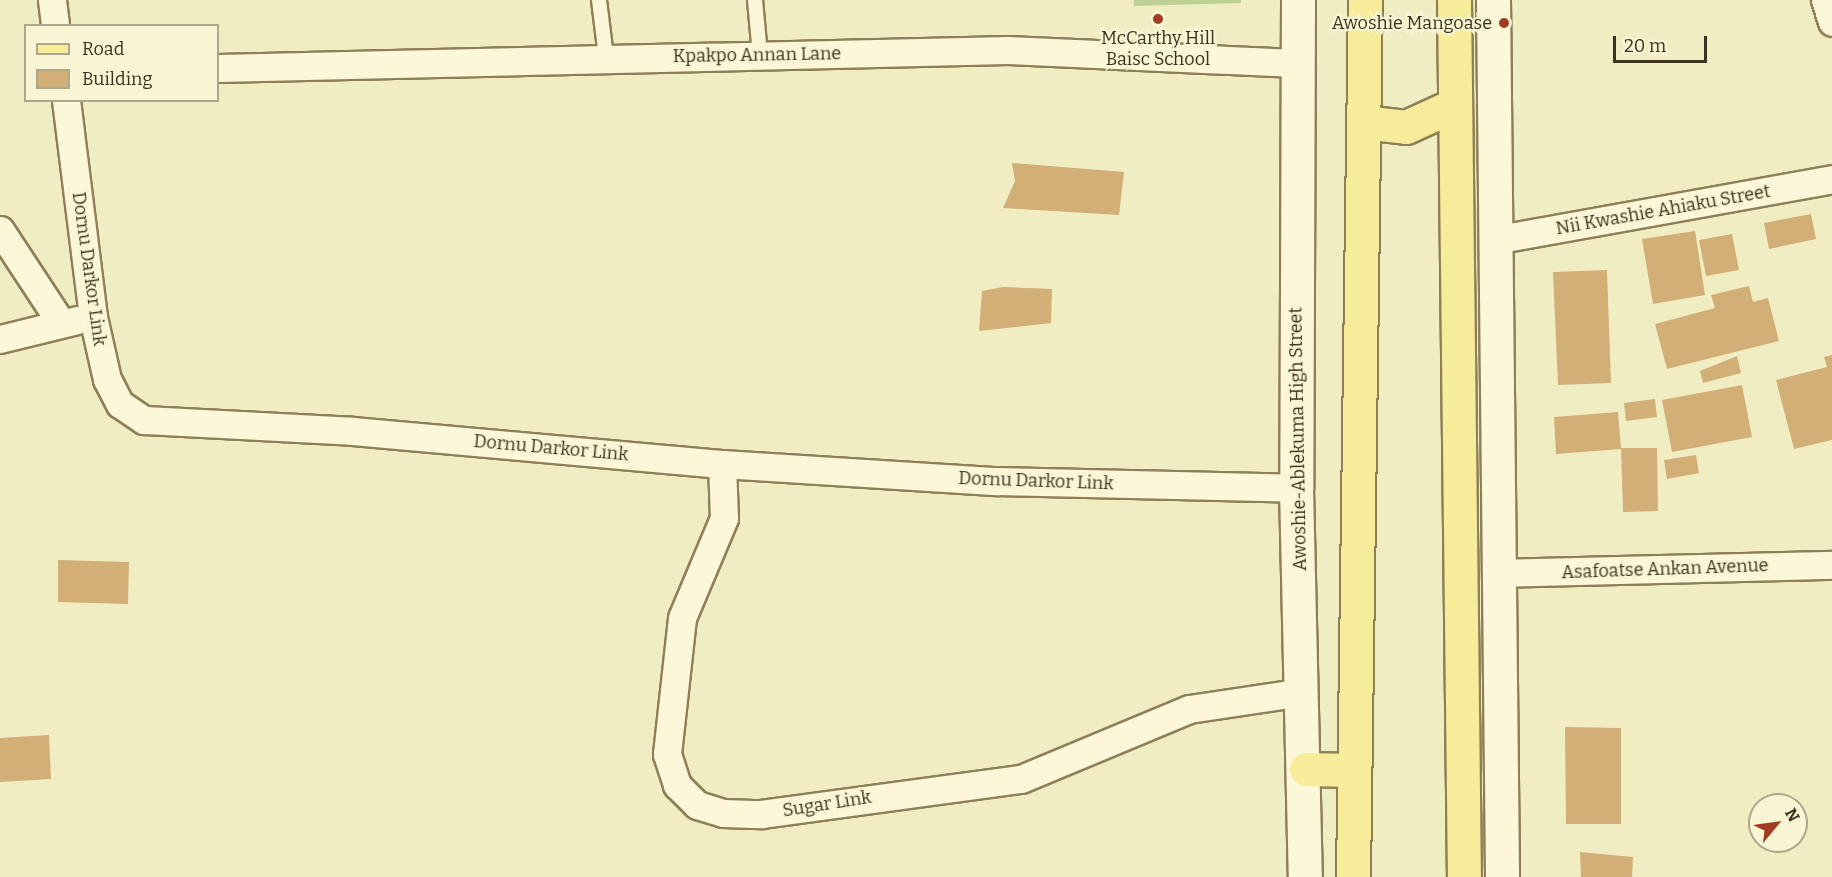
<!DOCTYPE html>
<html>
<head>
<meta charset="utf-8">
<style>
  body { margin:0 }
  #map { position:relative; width:1832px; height:877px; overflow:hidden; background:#f1edc3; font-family:Bitter,serif }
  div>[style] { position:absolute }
  .green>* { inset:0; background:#bed096 }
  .building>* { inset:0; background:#d2af77 }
  .roads { filter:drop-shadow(2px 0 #8d7f58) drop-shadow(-2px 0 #8d7f58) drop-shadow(0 2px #8d7f58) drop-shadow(0 -2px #8d7f58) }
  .lane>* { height:14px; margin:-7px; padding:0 7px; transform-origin:7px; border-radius:7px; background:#fbf7d8 }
  .street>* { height:27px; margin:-13.5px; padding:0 13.5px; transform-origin:13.5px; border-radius:13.5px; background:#fbf7d8 }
  .secondary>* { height:33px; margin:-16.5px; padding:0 16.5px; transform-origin:16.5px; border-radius:16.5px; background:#fbf7d8 }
  .primary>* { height:33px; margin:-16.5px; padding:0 16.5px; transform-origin:16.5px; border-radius:16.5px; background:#f7ec99 }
  .dots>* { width:16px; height:16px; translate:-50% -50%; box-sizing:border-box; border:3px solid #f8f5d4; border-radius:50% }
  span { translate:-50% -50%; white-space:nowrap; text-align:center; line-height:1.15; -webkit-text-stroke:4.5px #f8f5d4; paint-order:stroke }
  .poi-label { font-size:18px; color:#3c321e }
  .right { translate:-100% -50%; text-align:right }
  .street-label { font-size:18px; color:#3c321e }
  .legend { position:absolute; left:24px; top:24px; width:195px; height:78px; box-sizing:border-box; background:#f8f5d4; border:2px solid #ada78b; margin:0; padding:8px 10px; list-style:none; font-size:18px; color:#3c321e }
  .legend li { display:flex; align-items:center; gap:12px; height:30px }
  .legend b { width:30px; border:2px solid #ada78b }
  .north { position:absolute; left:1748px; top:793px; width:60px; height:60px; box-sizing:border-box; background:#f8f5d4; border:2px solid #ada78b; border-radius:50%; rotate:61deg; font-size:16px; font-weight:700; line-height:24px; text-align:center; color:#3c321e }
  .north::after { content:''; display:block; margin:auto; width:21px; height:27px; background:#a13b24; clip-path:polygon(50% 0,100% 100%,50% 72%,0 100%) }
  .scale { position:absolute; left:1613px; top:36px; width:94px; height:27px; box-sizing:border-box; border:3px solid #3c321e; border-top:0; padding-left:8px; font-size:18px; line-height:21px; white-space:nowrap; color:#3c321e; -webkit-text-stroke:4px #f8f5d4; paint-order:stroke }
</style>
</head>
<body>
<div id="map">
  <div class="green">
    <div style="clip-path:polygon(1134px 0,1241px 0,1241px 3px,1134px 6px)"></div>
  </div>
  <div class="building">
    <div style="clip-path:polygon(1012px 163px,1124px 172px,1119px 215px,1003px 208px,1015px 181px)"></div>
    <div style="clip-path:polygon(1811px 214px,1816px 239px,1769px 249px,1764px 223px)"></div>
    <div style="clip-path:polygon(1695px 231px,1705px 295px,1653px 304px,1642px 239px)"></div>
    <div style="clip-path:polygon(1732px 234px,1739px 270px,1706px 276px,1699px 240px)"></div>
    <div style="clip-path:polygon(1607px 270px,1611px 383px,1558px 385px,1553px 272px)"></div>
    <div style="clip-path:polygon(1749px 286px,1753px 302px,1768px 298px,1779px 341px,1667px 369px,1655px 324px,1715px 308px,1711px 295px)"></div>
    <div style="clip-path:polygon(1003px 287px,1052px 289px,1051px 323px,979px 331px,982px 291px)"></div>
    <div style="clip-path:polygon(1832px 355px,1832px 440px,1794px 449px,1776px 380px,1827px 367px,1824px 357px)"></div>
    <div style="clip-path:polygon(1737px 356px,1741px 373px,1703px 383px,1700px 371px)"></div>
    <div style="clip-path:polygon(1742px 385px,1752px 437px,1672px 452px,1662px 400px)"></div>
    <div style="clip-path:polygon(1655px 399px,1657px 417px,1626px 421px,1624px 403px)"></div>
    <div style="clip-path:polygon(1618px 412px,1621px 449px,1556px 454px,1554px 417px)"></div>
    <div style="clip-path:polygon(1621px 448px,1657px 448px,1658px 511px,1623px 512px)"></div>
    <div style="clip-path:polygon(1696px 455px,1699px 473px,1667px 479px,1664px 460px)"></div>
    <div style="clip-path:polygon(58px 560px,129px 562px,128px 604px,58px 602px)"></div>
    <div style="clip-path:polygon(1565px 727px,1621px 728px,1621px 824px,1566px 824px)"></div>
    <div style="clip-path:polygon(49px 735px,51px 779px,0 782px,0 738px)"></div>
    <div style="clip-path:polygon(1580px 852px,1633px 857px,1632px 877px,1581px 877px)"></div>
  </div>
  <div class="roads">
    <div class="lane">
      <div style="left:599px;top:0;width:57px;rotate:83deg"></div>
      <div style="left:755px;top:0;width:55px;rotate:84.8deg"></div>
    </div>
    <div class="street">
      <div style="left:52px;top:0;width:26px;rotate:83deg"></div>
      <div style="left:1825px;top:0;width:23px;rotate:72deg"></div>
      <div style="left:218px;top:68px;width:790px;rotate:-1.31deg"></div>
      <div style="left:1008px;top:50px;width:288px;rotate:2.6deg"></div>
      <div style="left:66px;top:100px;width:219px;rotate:82.9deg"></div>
      <div style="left:93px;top:317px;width:64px;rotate:77.3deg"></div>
      <div style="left:107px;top:379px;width:28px;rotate:63deg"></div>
      <div style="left:120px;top:404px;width:29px;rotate:34deg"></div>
      <div style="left:144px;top:420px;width:208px;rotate:3deg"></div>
      <div style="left:352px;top:431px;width:371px;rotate:5.1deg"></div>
      <div style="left:722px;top:464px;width:275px;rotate:3.6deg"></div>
      <div style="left:996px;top:481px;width:300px;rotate:1.3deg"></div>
      <div style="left:0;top:230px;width:111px;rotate:56.7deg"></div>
      <div style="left:1494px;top:240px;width:343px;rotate:-10.2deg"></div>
      <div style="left:0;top:339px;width:79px;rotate:-13.9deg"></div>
      <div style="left:722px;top:464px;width:54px;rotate:87.9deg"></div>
      <div style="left:724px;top:518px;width:108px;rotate:112.8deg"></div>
      <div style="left:682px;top:618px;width:137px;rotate:96.3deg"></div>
      <div style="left:667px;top:754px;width:33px;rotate:72deg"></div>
      <div style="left:677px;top:785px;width:28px;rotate:45deg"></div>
      <div style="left:697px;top:805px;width:27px;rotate:17deg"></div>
      <div style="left:723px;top:813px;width:38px;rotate:2deg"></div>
      <div style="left:761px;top:814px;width:262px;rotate:-7.7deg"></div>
      <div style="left:1021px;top:779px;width:182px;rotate:-22.6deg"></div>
      <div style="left:1189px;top:709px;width:115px;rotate:-8.5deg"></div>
      <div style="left:1498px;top:573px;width:334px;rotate:-1.4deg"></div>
    </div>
    <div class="secondary">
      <div style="left:1298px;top:0;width:488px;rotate:90.2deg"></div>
      <div style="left:1296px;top:488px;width:389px;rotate:88.7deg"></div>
      <div style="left:1493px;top:0;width:877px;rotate:89.41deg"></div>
    </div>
    <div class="primary">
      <div style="left:1454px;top:0;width:877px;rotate:89.35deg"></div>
      <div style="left:1363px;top:122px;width:43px;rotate:6.6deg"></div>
      <div style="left:1406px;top:127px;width:53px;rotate:-24.6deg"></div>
      <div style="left:1306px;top:769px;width:48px;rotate:1.2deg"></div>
      <div style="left:1353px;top:877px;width:877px;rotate:-89.22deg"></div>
    </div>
  </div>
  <div class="dots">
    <div style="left:1158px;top:19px;background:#a13b24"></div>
    <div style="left:1504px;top:23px;background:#a13b24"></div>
  </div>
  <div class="poi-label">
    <span class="right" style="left:1492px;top:23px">Awoshie Mangoase</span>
    <span style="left:1158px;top:49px">McCarthy Hill<br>Baisc School</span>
  </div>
  <div class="street-label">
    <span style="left:757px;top:55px;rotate:-1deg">Kpakpo Annan Lane</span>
    <span style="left:1663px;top:210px;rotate:-10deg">Nii Kwashie Ahiaku Street</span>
    <span style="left:89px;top:269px;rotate:82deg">Dornu Darkor Link</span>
    <span style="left:1298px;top:439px;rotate:-91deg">Awoshie-Ablekuma High Street</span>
    <span style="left:551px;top:448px;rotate:5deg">Dornu Darkor Link</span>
    <span style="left:1036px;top:481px;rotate:2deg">Dornu Darkor Link</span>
    <span style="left:1665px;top:569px;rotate:-2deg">Asafoatse Ankan Avenue</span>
    <span style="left:827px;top:804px;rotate:-9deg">Sugar Link</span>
  </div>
  <ul class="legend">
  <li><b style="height:8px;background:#f7ec99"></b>Road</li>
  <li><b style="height:16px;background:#d2af77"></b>Building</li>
  </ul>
  <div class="north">N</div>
  <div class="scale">20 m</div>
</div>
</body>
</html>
